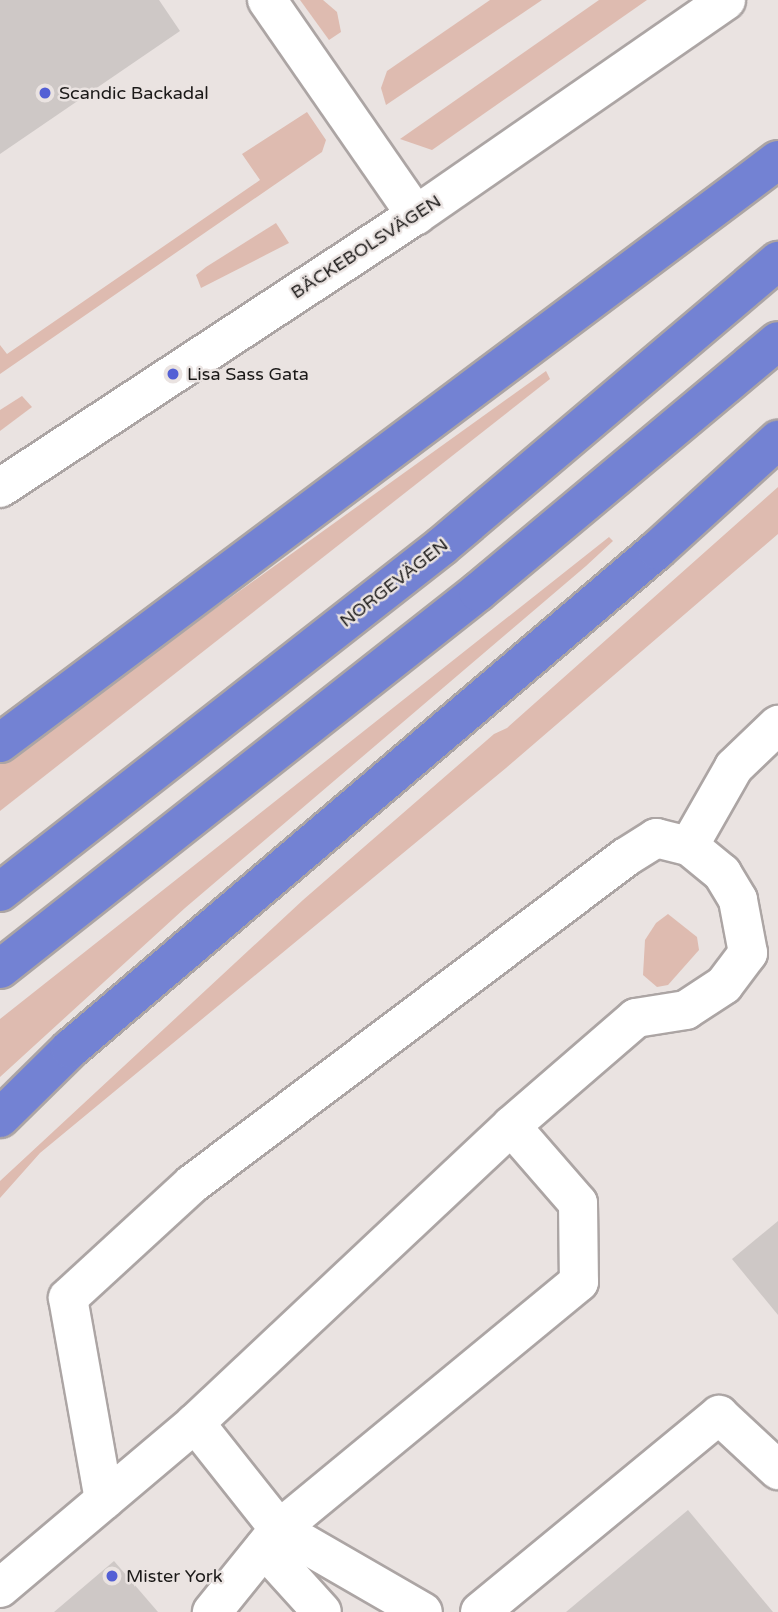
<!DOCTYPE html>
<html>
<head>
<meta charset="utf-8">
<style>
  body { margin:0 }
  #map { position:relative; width:778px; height:1612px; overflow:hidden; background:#eae3e1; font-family:"Varela Round",sans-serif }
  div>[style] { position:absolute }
  .green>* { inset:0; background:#debbb0 }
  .building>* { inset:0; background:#cec8c6 }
  .roads { filter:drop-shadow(2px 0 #aca5a4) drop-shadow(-2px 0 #aca5a4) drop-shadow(0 2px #aca5a4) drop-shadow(0 -2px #aca5a4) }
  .minor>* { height:38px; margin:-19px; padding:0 19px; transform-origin:19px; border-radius:19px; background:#fff }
  .highway>* { height:38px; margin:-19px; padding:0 19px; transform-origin:19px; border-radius:19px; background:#7382d3 }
  .dots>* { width:19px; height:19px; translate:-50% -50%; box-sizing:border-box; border:4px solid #eae3e1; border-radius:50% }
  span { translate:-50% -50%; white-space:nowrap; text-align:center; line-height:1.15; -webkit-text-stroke:5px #eae3e1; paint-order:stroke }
  .poi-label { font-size:18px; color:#1b1918 }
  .left { translate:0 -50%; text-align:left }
  .street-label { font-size:18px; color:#1b1918 }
</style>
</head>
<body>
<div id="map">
  <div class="green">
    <div style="clip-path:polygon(300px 0,323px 0,337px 12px,341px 32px,329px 40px)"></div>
    <div style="clip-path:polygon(490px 0,542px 0,386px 105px,381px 88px,387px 71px)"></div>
    <div style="clip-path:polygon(599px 0,647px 0,432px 150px,400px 139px)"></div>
    <div style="clip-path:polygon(307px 112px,326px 140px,322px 152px,0 374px,0 345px,7px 354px,260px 180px,242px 154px)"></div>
    <div style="clip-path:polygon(276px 223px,289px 243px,201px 288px,196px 275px,206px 267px)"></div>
    <div style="clip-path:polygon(546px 371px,550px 379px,0 811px,0 763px)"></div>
    <div style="clip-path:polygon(22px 396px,32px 407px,0 431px,0 410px)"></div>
    <div style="clip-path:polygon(778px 487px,778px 534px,506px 768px,40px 1153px,0 1198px,0 1181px,303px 900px,494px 734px,507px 728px)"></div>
    <div style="clip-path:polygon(609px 537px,613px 541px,586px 566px,185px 908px,0 1077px,0 1019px)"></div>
    <div style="clip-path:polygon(668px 914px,697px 937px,699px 950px,668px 985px,657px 987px,643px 975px,645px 940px,656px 923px)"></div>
  </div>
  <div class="building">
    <div style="clip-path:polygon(0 0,159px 0,180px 31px,0 154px)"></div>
    <div style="clip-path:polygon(778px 1221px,778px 1315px,732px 1259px)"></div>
    <div style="clip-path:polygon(688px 1510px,773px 1612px,566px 1612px)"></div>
    <div style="clip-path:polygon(114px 1561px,158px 1612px,54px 1612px)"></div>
  </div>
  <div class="roads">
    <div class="minor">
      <div style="left:267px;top:0;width:262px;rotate:55.3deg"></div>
      <div style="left:0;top:488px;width:498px;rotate:-33.3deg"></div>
      <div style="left:416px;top:215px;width:377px;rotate:-34.7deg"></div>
      <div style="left:689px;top:846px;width:91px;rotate:-60.3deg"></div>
      <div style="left:734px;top:767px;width:61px;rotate:-43.7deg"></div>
      <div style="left:195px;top:1423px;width:434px;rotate:-43.2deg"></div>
      <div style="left:104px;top:1500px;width:205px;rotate:-100.1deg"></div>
      <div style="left:68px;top:1298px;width:168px;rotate:-42.6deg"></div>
      <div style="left:192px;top:1184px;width:543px;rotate:-37deg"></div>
      <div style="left:626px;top:857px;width:36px;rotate:-32deg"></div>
      <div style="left:656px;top:838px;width:34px;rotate:14deg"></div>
      <div style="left:689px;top:846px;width:43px;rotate:39.3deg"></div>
      <div style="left:722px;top:873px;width:31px;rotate:59deg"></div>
      <div style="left:738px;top:900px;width:54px;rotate:79.3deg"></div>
      <div style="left:748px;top:953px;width:40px;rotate:127deg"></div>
      <div style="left:724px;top:985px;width:45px;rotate:146.7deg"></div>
      <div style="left:686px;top:1010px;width:51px;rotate:170.9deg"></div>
      <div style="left:636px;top:1018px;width:165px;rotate:139.2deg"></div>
      <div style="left:511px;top:1126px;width:102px;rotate:49deg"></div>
      <div style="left:578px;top:1203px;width:79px;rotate:89.3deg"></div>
      <div style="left:579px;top:1282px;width:389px;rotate:140.5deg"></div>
      <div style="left:279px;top:1529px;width:166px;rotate:30deg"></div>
      <div style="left:264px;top:1548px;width:86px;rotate:47.8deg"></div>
      <div style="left:0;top:1588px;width:255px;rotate:-40.2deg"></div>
      <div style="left:195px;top:1423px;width:135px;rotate:51.6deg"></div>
      <div style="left:279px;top:1529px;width:107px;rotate:128.9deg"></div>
      <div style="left:480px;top:1612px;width:310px;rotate:-39.5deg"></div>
      <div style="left:719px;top:1415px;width:81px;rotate:43deg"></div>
    </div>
    <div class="highway">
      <div style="left:0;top:743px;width:972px;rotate:-36.85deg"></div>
      <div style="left:0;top:892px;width:561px;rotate:-38.05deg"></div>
      <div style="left:442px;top:546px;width:441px;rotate:-40.3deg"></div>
      <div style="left:0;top:969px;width:609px;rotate:-38.26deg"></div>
      <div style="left:478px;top:592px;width:391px;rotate:-39.9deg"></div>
      <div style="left:0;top:1118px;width:98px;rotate:-44.6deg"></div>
      <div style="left:70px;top:1049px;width:770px;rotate:-40.37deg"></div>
      <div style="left:657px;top:550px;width:164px;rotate:-42.3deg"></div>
    </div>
  </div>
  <div class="dots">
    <div style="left:45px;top:93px;background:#535fd5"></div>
    <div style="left:173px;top:374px;background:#535fd5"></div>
    <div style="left:112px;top:1576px;background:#535fd5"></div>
  </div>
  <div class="poi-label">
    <span class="left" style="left:59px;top:93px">Scandic Backadal</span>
    <span class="left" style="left:187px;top:374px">Lisa Sass Gata</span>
    <span class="left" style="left:126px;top:1576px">Mister York</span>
  </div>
  <div class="street-label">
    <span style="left:366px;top:247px;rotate:-33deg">BÄCKEBOLSVÄGEN</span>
    <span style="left:394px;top:583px;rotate:-38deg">NORGEVÄGEN</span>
  </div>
</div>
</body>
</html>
